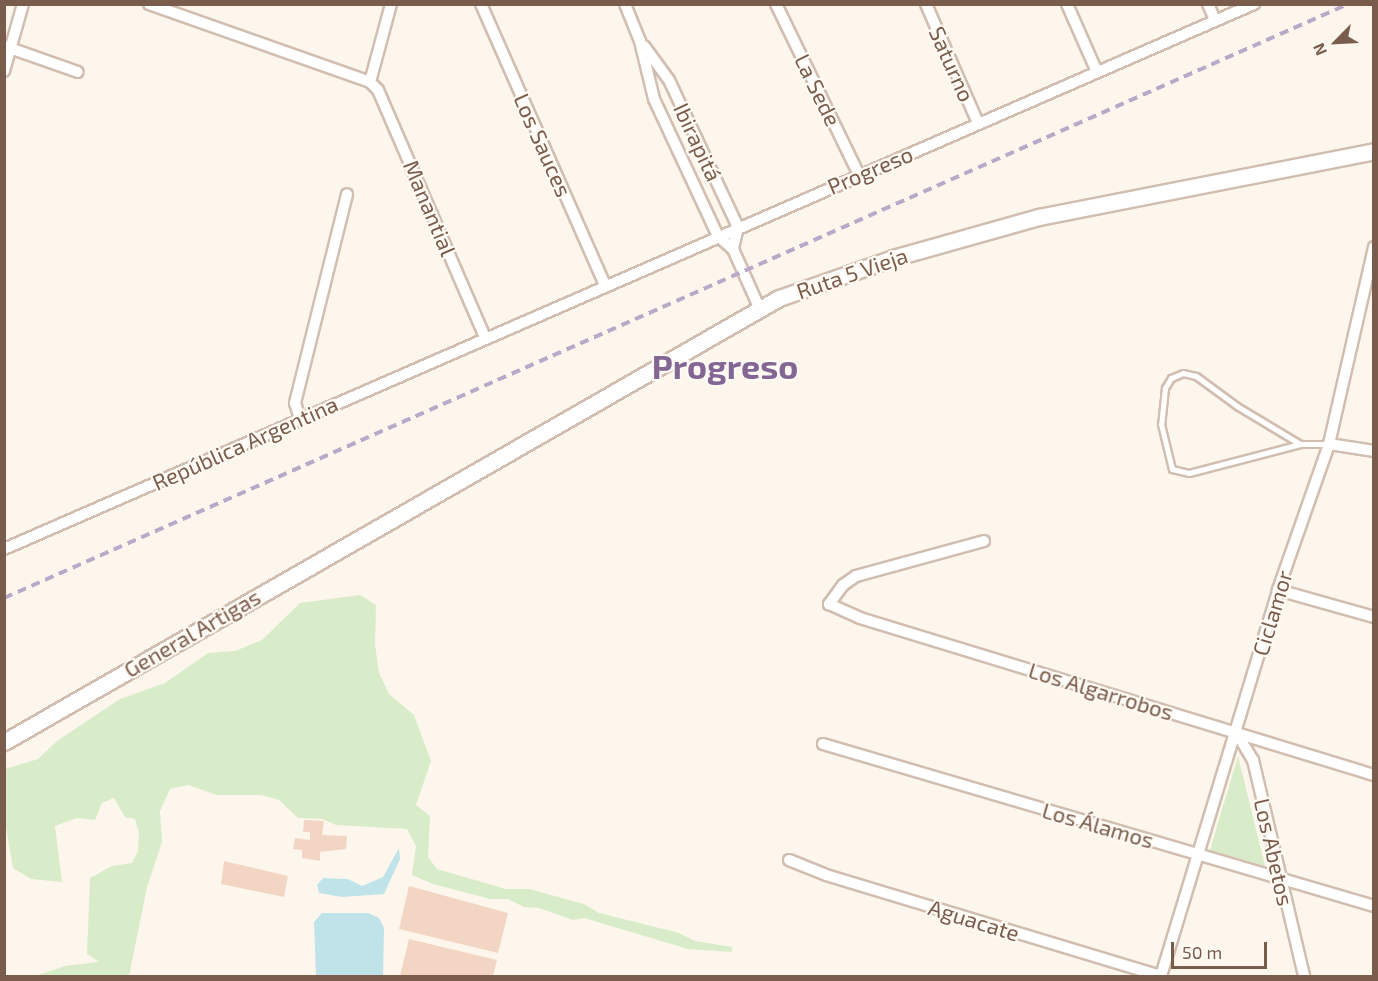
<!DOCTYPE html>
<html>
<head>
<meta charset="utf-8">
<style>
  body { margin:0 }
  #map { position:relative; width:1378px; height:981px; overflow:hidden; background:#fdf6ec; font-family:"Exo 2",sans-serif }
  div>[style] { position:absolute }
  .green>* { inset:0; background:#d8ecc9 }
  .water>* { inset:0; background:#bfe3e8 }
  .building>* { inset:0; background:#f3d5c3 }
  .roads { filter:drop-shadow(2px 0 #d1beb0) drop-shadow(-2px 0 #d1beb0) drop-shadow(0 2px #d1beb0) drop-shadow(0 -2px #d1beb0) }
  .lane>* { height:5px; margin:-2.5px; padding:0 2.5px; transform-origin:2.5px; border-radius:2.5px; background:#fff }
  .street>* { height:10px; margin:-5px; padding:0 5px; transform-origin:5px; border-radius:5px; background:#fff }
  .secondary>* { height:15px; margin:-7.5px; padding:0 7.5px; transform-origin:7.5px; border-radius:7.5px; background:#fff }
  .rail>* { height:4px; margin-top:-2px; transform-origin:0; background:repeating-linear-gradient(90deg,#b9a8c9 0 9px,transparent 0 15px) }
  span { translate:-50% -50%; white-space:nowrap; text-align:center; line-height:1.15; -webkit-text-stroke:4.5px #fffaf3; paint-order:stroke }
  .street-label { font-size:22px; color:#7a5c4d }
  .town-label { font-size:34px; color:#846695; font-weight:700 }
  .frame { position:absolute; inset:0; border:6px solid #7a5c4d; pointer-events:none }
  .north { position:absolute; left:1306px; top:12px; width:60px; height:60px; -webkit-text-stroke:4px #fffaf3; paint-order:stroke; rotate:246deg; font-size:16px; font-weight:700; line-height:24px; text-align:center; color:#7a5c4d }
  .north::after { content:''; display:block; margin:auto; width:21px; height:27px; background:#7a5c4d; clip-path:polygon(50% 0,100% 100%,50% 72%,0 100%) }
  .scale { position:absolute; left:1171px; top:942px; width:96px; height:27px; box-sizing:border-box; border:3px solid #7a5c4d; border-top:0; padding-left:8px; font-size:18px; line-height:21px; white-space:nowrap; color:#7a5c4d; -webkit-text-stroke:4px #fffaf3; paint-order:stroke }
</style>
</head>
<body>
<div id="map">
  <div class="green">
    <div style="clip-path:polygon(360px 595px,376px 605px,375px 644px,379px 673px,389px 694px,414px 715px,431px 761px,416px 805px,430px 816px,428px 857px,437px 869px,506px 889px,529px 889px,584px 904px,599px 913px,679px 933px,695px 941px,732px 947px,732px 952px,688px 949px,584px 918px,573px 920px,539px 908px,524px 907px,508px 899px,490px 899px,433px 884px,412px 875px,416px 846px,407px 829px,336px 825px,322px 819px,298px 818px,279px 800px,261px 795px,217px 795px,188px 785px,170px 789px,160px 811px,162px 842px,147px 887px,129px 976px,35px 976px,65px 966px,99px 962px,87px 954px,90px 878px,112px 866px,132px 863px,138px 851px,139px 833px,135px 819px,125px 817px,114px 798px,102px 803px,95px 820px,77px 818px,55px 826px,62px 882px,31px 879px,13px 868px,5px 822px,5px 769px,38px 759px,57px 741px,120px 699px,165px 683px,208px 653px,235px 651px,262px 640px,300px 603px)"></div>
    <div style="clip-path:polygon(1238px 756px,1265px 866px,1210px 850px)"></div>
  </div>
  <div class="water">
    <div style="clip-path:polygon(399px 848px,400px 859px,384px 894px,342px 897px,319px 893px,317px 885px,323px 878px,348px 879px,362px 886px,383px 877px)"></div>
    <div style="clip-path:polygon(322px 913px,368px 913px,379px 918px,384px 928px,383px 976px,316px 976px,314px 922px)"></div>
  </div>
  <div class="building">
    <div style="clip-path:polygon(304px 820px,324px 821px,322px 835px,347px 836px,346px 849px,320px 852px,320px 861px,302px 858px,302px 850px,293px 849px,295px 838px,310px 840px,310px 832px,303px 832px)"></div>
    <div style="clip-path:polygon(224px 861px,288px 876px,284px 897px,221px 884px)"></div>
    <div style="clip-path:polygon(409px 886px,508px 913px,498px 953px,399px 929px)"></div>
    <div style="clip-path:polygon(409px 939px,497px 960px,493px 976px,400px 976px)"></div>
  </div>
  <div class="roads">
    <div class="lane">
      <div style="left:1300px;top:444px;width:74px;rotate:-148.9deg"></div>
      <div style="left:1237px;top:406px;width:51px;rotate:-143.8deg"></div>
      <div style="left:1196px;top:376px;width:13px;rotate:-167deg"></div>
      <div style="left:1183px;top:373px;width:13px;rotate:157deg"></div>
      <div style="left:1171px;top:378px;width:12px;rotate:121deg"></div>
      <div style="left:1165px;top:388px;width:36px;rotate:96deg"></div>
      <div style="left:1161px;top:424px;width:46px;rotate:76.3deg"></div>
      <div style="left:1172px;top:469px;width:17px;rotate:13deg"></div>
      <div style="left:1189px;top:473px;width:115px;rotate:-14.6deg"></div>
      <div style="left:1300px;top:444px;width:28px"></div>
    </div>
    <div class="street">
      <div style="left:149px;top:4px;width:234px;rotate:19.4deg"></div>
      <div style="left:370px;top:82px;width:11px;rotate:45deg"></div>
      <div style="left:378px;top:90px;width:269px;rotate:66.6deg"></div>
      <div style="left:481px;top:4px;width:307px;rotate:66.2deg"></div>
      <div style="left:625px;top:4px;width:40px;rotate:68deg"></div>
      <div style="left:640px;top:41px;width:60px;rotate:76.4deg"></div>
      <div style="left:654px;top:99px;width:151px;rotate:65deg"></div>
      <div style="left:718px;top:236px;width:20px;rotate:41deg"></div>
      <div style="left:733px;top:249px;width:64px;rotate:65.9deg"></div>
      <div style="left:776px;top:4px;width:190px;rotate:64.1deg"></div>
      <div style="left:926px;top:4px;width:130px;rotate:66.4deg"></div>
      <div style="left:1067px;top:4px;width:74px;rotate:66.2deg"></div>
      <div style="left:1208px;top:4px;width:17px;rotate:66deg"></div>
      <div style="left:4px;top:46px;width:78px;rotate:19.4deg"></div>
      <div style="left:644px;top:46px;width:42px;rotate:53.7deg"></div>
      <div style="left:669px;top:80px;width:162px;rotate:64.9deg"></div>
      <div style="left:738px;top:227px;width:23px;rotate:103deg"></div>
      <div style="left:4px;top:71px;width:70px;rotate:-74.2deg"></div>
      <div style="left:370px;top:82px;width:81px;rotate:-74.9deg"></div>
      <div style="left:300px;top:419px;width:17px;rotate:-107deg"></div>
      <div style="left:295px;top:403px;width:215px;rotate:-76deg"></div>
      <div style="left:1329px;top:444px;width:46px;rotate:8.8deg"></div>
      <div style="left:984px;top:541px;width:133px;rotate:164.7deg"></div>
      <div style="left:856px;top:576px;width:16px;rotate:145deg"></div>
      <div style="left:843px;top:585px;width:24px;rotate:126deg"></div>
      <div style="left:829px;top:604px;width:34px;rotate:24deg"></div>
      <div style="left:860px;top:618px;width:537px;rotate:16.99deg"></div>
      <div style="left:4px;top:549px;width:1364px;rotate:-23.56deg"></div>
      <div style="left:1278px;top:590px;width:100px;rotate:15.7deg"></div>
      <div style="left:1236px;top:732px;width:33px;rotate:59deg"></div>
      <div style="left:1253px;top:760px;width:222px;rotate:76.7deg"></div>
      <div style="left:823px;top:744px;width:574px;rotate:16.38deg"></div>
      <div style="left:789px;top:860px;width:40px;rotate:22deg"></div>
      <div style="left:826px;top:875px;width:349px;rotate:16.8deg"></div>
      <div style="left:1161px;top:976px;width:403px;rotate:-73.1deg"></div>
      <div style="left:1278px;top:590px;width:155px;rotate:-70.7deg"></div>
      <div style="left:1329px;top:444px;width:202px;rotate:-77.1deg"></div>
    </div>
    <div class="secondary">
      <div style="left:4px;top:742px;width:893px;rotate:-29.81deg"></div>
      <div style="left:779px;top:298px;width:121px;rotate:-19.3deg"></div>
      <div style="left:893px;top:258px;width:152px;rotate:-15.7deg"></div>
      <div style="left:1039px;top:217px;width:341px;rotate:-11.1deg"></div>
    </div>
  </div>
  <div class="rail">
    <div style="left:4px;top:598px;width:1469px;rotate:-23.84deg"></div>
  </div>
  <div class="street-label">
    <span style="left:952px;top:64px;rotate:66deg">Saturno</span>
    <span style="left:818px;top:90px;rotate:64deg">La Sede</span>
    <span style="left:698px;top:142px;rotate:65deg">Ibirapitá</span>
    <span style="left:543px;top:145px;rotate:66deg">Los Sauces</span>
    <span style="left:870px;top:170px;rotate:-23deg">Progreso</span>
    <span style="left:430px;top:208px;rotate:67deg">Manantial</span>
    <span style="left:852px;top:273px;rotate:-19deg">Ruta 5 Vieja</span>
    <span style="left:245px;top:443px;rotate:-24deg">República Argentina</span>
    <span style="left:1272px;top:613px;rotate:-73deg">Ciclamor</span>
    <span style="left:192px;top:633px;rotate:-30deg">General Artigas</span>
    <span style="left:1101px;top:691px;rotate:17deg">Los Algarrobos</span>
    <span style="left:1098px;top:825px;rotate:16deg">Los Álamos</span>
    <span style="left:1274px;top:852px;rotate:77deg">Los Abetos</span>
    <span style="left:974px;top:920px;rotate:17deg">Aguacate</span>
  </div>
  <div class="town-label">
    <span style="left:725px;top:366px">Progreso</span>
  </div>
  <div class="frame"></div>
  <div class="north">N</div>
  <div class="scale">50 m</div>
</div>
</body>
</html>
